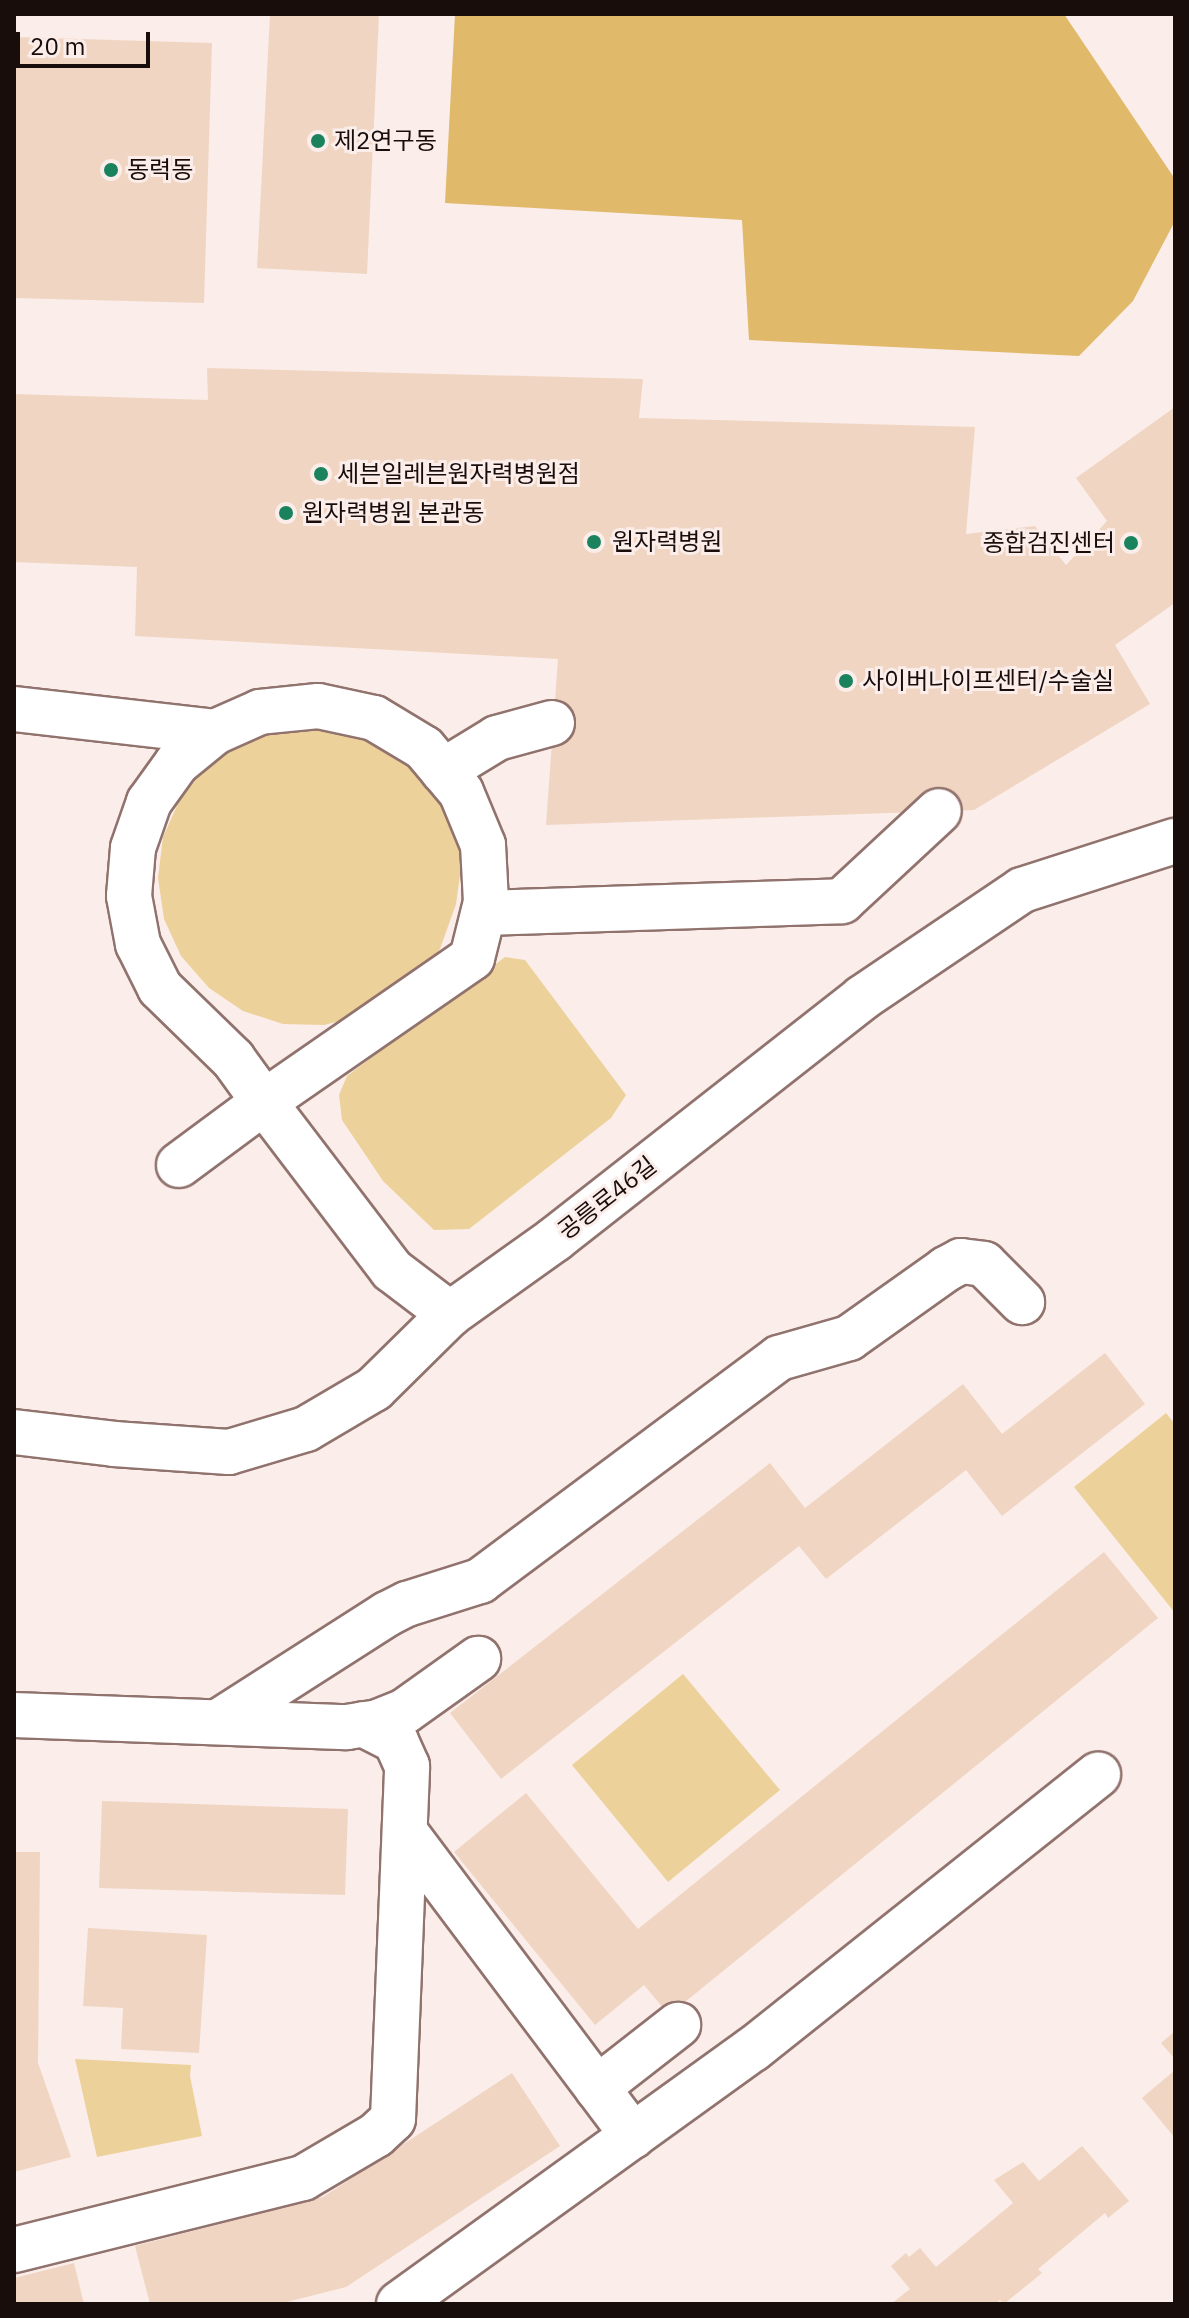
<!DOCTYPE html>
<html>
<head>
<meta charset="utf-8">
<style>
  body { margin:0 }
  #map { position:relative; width:1189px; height:2318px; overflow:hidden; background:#fbedea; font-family:"IBM Plex Sans","Noto Sans KR",sans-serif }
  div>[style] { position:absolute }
  .green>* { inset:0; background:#edd19b }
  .forest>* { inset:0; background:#e1b96a }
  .building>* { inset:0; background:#f0d5c2 }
  .roads { filter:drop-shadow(2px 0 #91736e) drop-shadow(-2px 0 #91736e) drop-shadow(0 2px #91736e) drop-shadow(0 -2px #91736e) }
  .minor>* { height:44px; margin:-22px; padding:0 22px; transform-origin:22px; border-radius:22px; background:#fff }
  .dots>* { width:22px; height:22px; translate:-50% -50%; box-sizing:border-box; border:4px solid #fbedea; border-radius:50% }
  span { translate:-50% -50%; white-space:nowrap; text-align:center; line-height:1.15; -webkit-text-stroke:6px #fbedea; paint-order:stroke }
  .poi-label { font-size:24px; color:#180d0b }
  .left { translate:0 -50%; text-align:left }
  .right { translate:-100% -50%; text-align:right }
  .street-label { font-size:24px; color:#180d0b }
  .frame { position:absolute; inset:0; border:16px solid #180d0b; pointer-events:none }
  .scale { position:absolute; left:16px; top:32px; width:134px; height:36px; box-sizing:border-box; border:4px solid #180d0b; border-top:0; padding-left:10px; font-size:24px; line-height:28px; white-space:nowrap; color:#180d0b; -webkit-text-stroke:6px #fbedea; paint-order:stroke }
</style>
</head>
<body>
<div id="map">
  <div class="green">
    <div style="clip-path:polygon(285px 728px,333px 728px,422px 760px,464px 845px,456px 904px,440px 949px,411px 986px,371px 1013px,324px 1025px,283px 1024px,243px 1011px,209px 988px,181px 956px,164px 919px,158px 878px,163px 837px,180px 799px,206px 767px,240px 743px)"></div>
    <div style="clip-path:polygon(505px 957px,525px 960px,626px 1095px,611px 1118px,469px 1229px,434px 1230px,383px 1181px,342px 1120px,339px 1095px,347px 1076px)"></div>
    <div style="clip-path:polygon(1166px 1413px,1175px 1424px,1175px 1613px,1074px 1487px)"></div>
    <div style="clip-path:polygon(683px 1674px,780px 1790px,668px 1882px,572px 1765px)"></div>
    <div style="clip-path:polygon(75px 2059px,191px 2065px,190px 2076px,202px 2136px,97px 2157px)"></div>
  </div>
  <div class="forest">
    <div style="clip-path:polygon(455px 14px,1064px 14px,1175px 179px,1175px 221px,1133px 301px,1079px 356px,749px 340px,742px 220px,445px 203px)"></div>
  </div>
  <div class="building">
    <div style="clip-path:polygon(270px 14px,379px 14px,367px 274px,257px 268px)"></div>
    <div style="clip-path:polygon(14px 37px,212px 43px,204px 303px,14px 298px)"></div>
    <div style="clip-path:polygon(207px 368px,643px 379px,639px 418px,975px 427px,966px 534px,1035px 526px,1066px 565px,1107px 521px,1076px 478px,1175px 407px,1175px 603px,1115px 645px,1150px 704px,974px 810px,546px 825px,558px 659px,135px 636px,137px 567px,14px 562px,14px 394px,208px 400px)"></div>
    <div style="clip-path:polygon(1105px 1353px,1145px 1404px,1002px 1516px,966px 1470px,826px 1579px,799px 1546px,501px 1779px,450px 1713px,770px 1463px,805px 1508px,963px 1384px,1002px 1434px)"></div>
    <div style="clip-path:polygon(1104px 1552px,1158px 1618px,669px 2015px,644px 1985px,595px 2025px,454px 1852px,526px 1793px,638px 1929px)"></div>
    <div style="clip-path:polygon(102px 1801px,348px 1809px,345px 1895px,99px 1888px)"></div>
    <div style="clip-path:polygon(14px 1852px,40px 1852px,38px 2063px,71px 2157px,14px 2172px)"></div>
    <div style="clip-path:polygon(88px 1928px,207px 1935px,199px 2053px,121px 2049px,123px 2008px,83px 2006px)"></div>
    <div style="clip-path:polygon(1175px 2031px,1175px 2059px,1161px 2043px)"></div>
    <div style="clip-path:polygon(1175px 2070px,1175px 2138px,1142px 2098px)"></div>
    <div style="clip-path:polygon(512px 2073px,560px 2146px,346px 2287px,279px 2304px,150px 2304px,135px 2246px,323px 2197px)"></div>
    <div style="clip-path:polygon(1082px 2146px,1129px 2201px,1108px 2218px,1105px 2213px,1038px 2269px,1042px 2273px,1004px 2304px,1000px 2300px,996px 2304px,891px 2304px,910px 2289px,891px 2266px,906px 2253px,909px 2257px,920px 2248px,936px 2267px,1013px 2203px,994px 2180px,1023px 2162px,1039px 2181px)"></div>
    <div style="clip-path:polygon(74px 2263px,84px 2304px,14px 2304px,14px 2278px)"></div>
  </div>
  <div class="roads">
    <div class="minor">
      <div style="left:14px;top:709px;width:202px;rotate:6.5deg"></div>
      <div style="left:443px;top:771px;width:63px;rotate:-31.4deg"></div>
      <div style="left:497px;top:738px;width:57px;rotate:-15.3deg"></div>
      <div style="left:484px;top:913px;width:358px;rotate:-1.9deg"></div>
      <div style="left:842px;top:901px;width:132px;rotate:-42.9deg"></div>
      <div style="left:179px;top:1165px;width:106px;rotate:-36.5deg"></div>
      <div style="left:264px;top:1102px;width:253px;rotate:-34.7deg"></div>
      <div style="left:472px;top:958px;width:58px;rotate:-76deg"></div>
      <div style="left:486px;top:902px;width:57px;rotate:-93deg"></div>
      <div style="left:483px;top:845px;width:57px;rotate:-112.5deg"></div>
      <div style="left:461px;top:792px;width:57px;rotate:-130.1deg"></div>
      <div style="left:424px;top:748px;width:58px;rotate:-149deg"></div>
      <div style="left:374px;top:718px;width:57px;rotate:-167.9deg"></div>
      <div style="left:318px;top:706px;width:58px;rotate:174.1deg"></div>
      <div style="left:260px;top:712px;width:49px;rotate:156deg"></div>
      <div style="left:215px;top:732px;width:49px;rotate:140.8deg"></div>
      <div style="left:177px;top:763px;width:48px;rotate:125.7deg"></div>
      <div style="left:149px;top:802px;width:49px;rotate:109.2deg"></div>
      <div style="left:133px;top:848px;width:48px;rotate:94.8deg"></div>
      <div style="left:129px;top:896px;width:49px;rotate:79.4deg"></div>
      <div style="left:138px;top:944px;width:49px;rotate:63.4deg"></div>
      <div style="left:160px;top:988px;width:102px;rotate:44.2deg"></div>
      <div style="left:233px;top:1059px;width:53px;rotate:54.2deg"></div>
      <div style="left:264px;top:1102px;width:211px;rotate:52.7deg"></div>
      <div style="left:392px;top:1270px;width:73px;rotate:37.2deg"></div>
      <div style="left:14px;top:1432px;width:101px;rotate:6.8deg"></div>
      <div style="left:114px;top:1444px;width:115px;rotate:4deg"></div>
      <div style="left:229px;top:1452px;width:80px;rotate:-16.6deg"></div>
      <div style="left:306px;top:1429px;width:79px;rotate:-30.5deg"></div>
      <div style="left:374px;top:1389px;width:107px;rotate:-44.6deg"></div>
      <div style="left:450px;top:1314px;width:129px;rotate:-35.5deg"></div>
      <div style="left:555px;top:1239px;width:390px;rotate:-38.1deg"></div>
      <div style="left:862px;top:998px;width:193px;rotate:-34deg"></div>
      <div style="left:1022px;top:890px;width:161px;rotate:-17.8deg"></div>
      <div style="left:14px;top:1715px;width:333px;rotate:2.1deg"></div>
      <div style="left:347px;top:1727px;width:31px;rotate:-9deg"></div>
      <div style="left:378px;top:1722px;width:29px;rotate:-22deg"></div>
      <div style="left:405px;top:1711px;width:90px;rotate:-35.5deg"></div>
      <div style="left:218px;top:1722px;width:201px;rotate:-32.6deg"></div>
      <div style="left:387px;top:1614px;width:22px;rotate:-27deg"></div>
      <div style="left:407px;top:1604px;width:77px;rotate:-17.5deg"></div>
      <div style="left:480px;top:1581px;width:373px;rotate:-36.7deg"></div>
      <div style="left:779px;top:1358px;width:73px;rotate:-15.9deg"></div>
      <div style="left:849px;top:1338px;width:119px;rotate:-35.4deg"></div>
      <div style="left:946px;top:1269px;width:17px;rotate:-28deg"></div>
      <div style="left:961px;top:1261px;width:23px;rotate:7deg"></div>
      <div style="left:984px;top:1264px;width:54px;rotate:45deg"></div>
      <div style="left:405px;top:1832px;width:380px;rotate:53.1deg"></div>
      <div style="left:597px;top:2088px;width:103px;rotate:-37.9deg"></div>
      <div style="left:14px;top:2250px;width:298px;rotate:-14deg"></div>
      <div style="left:303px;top:2178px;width:85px;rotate:-30.5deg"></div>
      <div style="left:376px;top:2135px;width:23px;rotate:-43deg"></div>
      <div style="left:393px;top:2119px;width:353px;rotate:-87.7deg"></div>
      <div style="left:407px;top:1766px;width:27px;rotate:-114deg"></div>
      <div style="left:396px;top:1741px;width:37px;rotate:-153deg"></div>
      <div style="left:399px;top:2304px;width:436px;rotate:-35.8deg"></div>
      <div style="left:753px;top:2049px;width:441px;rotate:-38.5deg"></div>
    </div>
  </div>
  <div class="dots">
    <div style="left:318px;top:141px;background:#1a825d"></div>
    <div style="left:111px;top:170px;background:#1a825d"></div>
    <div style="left:321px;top:474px;background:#1a825d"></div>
    <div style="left:286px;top:513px;background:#1a825d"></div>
    <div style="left:594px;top:542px;background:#1a825d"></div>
    <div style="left:1131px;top:543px;background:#1a825d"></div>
    <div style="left:846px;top:681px;background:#1a825d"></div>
  </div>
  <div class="poi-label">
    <span class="left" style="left:334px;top:141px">제2연구동</span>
    <span class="left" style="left:127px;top:170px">동력동</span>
    <span class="left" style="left:337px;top:474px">세븐일레븐원자력병원점</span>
    <span class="left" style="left:302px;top:513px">원자력병원 본관동</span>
    <span class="left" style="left:612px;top:542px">원자력병원</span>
    <span class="right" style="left:1115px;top:543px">종합검진센터</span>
    <span class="left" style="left:862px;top:681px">사이버나이프센터/수술실</span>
  </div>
  <div class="street-label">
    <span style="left:607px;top:1198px;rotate:-38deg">공릉로46길</span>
  </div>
  <div class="frame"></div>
  <div class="scale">20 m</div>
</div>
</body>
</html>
